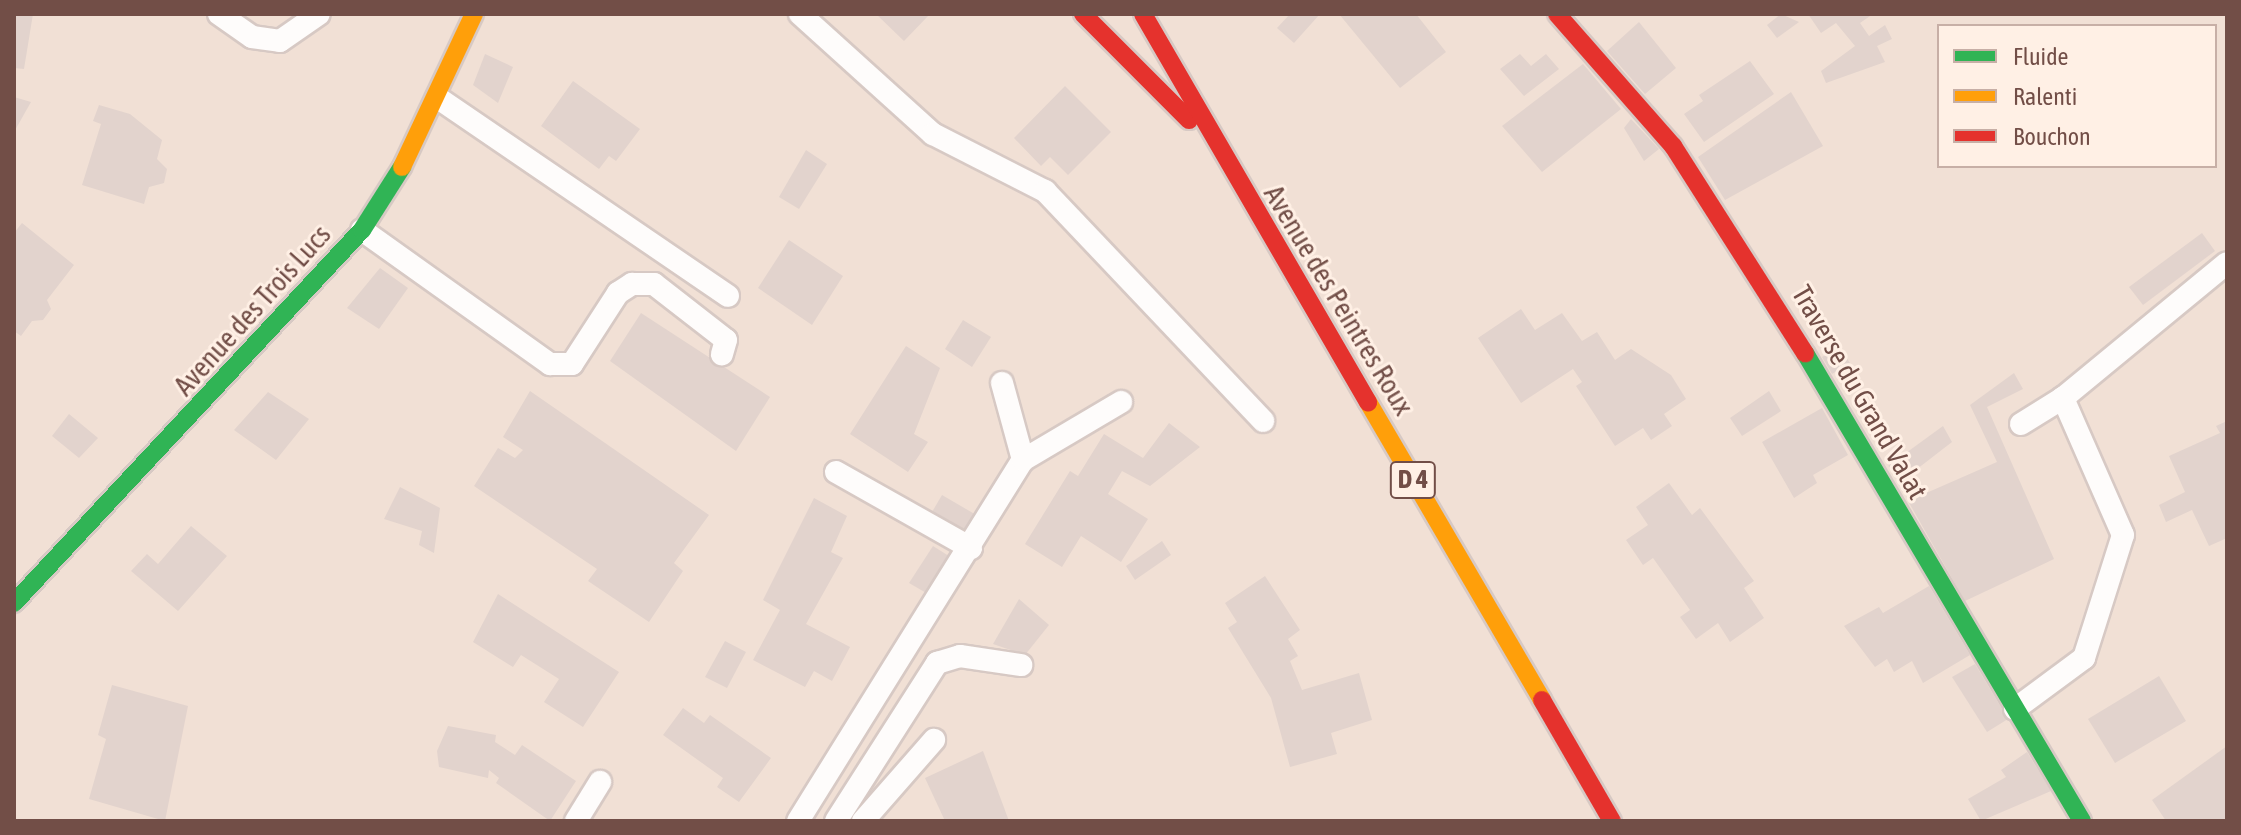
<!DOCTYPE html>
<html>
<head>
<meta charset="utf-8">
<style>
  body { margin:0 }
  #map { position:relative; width:2241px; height:835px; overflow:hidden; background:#f6ece5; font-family:"Asap Condensed",sans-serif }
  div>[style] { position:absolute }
  .residential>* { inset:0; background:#f1e0d5 }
  .building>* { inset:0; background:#e2d3cd }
  .roads { filter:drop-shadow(2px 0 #d7c9c4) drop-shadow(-2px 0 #d7c9c4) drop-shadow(0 2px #d7c9c4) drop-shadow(0 -2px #d7c9c4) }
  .lane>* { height:22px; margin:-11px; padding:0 11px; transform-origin:11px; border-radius:11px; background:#fefcfb }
  .fast>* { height:18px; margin:-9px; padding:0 9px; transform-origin:9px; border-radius:9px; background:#30b455 }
  .slow>* { height:18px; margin:-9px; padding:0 9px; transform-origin:9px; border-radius:9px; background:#ff9f0a }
  .jam>* { height:18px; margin:-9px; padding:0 9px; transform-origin:9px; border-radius:9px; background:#e5322d }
  span { translate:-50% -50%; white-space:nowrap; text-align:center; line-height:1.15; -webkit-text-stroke:6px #fff0e5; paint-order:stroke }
  .shield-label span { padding:2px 6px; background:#fff0e5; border:2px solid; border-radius:6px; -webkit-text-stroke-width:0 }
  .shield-label { font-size:26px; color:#724e47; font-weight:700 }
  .street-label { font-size:28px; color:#724e47 }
  .frame { position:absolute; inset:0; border:16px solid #724e47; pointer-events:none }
  .legend { position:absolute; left:1937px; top:24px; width:280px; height:144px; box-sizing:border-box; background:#fff0e5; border:2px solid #c7afa6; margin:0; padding:10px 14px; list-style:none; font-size:24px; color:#724e47 }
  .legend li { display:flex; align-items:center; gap:16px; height:40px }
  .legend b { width:40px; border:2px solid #c7afa6 }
</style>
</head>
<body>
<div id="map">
  <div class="residential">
    <div style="clip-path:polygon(evenodd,14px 14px,2227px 14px,2227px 821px,14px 821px,14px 14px,1939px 26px,2215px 26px,2215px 166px,1939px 166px,1939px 26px)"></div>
  </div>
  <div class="building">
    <div style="clip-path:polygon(14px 14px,33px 14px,24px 69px,14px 68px)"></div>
    <div style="clip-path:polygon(876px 14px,930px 14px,904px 41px)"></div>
    <div style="clip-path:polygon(1290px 14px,1320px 14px,1294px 43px,1277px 28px)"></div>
    <div style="clip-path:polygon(1339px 14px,1416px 14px,1446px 52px,1400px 88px)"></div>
    <div style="clip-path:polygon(1781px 14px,1799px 22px,1777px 38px,1767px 25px)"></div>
    <div style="clip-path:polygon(1808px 14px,1873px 14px,1860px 23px,1869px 36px,1885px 25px,1892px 39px,1877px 46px,1885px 62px,1826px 83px,1821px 71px,1855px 46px,1836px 23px,1821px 33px)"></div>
    <div style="clip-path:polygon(1639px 22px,1676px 68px,1645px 94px,1607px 51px)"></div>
    <div style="clip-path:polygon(485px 54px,513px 67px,498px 103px,473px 85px)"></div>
    <div style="clip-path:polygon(1520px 54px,1531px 66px,1546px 54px,1559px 69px,1524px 96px,1500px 69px)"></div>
    <div style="clip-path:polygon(1750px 61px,1774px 94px,1704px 142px,1684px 114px,1703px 101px,1699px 95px)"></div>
    <div style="clip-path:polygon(1583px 64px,1621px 109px,1542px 172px,1502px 126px)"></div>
    <div style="clip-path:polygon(573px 81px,640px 129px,616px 161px,609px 156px,599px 169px,541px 126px)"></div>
    <div style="clip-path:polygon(1065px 86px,1111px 132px,1068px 175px,1050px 157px,1041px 166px,1014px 138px)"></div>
    <div style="clip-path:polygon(1791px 92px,1823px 146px,1725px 200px,1698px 157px)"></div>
    <div style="clip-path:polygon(14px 97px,31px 102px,14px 132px)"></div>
    <div style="clip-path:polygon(99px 105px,130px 114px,162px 140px,157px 159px,167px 169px,164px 183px,149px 187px,144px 204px,82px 185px,101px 124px,93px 121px)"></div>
    <div style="clip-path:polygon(1631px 119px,1659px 149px,1644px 161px,1624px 128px)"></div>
    <div style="clip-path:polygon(806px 150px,827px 164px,799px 209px,779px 197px)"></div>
    <div style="clip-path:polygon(22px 223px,74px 265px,47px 300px,51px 309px,43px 320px,32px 321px,21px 336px,14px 331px,14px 233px)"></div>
    <div style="clip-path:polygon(2202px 233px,2215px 251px,2143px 305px,2129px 287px)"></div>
    <div style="clip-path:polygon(789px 240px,843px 276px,812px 325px,758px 288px)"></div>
    <div style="clip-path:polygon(380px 268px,408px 288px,379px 329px,347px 308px)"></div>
    <div style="clip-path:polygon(1521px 309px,1535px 330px,1562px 313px,1582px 341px,1597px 332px,1615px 360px,1631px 349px,1671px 375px,1686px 399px,1664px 414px,1672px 426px,1651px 440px,1643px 428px,1615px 446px,1576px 386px,1582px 382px,1573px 369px,1521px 403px,1478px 338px)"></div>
    <div style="clip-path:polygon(641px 313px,770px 397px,736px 451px,610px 361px)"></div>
    <div style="clip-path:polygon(963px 320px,991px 337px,972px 367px,945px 349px)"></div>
    <div style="clip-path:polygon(906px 346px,940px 368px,914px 434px,928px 442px,908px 472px,850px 434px)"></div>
    <div style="clip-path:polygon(1840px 348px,1850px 363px,1832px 374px,1822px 357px)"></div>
    <div style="clip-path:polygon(2014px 373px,2023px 389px,1987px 407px,2054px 559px,1965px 601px,1908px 501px,1997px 462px,1970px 405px)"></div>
    <div style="clip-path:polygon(530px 391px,709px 515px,674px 563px,683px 571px,649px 622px,588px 581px,597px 569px,474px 486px,498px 448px,515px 458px,523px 450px,503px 437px)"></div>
    <div style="clip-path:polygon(1769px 391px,1781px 411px,1742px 436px,1730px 418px)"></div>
    <div style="clip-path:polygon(268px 392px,309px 419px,276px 460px,234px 430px)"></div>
    <div style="clip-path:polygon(1822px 408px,1848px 455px,1813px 475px,1817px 483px,1794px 498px,1762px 442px)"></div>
    <div style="clip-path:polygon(69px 414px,98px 438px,79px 458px,52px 436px)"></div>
    <div style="clip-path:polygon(2227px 421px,2227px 538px,2209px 546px,2192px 510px,2166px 522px,2159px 505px,2185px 492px,2169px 456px,2220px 433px,2216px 426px)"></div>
    <div style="clip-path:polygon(1169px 423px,1200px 447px,1150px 486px,1122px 471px,1108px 494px,1148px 519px,1121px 562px,1081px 536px,1062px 567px,1025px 544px,1070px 471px,1078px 476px,1104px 434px,1143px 458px)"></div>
    <div style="clip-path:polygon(1943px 426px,1952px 442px,1908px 476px,1888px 466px)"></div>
    <div style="clip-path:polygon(1669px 483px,1692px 515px,1700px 508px,1754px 581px,1744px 588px,1764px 618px,1730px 642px,1718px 623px,1696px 639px,1680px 617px,1690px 610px,1653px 558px,1643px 565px,1626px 540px,1648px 525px,1636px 507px)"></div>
    <div style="clip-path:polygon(400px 487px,440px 508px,434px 553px,419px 545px,422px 531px,384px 519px)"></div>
    <div style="clip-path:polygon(942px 495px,978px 516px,967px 532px,932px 512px)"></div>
    <div style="clip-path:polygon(814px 498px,847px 516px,831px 552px,843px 558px,806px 624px,850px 647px,832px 681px,814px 671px,805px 687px,753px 660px,780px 610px,763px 600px)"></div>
    <div style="clip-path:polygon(191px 526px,227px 556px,178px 611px,131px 571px,147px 554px,158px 564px)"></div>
    <div style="clip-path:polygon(1162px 541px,1171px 555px,1135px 580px,1126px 566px)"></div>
    <div style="clip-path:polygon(933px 546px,952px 558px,928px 594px,909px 583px)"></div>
    <div style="clip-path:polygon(1265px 576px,1300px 630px,1288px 639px,1298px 656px,1290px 661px,1302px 690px,1359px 673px,1372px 720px,1331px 733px,1337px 754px,1290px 767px,1271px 698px,1228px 628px,1237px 622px,1225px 603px)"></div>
    <div style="clip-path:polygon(1929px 586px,1970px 655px,1923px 683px,1912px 661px,1894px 672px,1887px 659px,1875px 667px,1844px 626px,1879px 607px,1883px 613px)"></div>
    <div style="clip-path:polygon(498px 594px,619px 672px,583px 727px,544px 702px,559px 679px,521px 655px,513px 667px,473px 642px)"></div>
    <div style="clip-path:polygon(1019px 599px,1049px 625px,1025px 655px,993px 644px)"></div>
    <div style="clip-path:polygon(725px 641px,746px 652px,727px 688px,705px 677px)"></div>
    <div style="clip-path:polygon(1975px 664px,2008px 719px,1987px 732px,1952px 677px)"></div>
    <div style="clip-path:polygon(2159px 676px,2186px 721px,2115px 763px,2088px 719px)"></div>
    <div style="clip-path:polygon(112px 685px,188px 706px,165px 821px,89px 799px,106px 739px,98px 735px)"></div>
    <div style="clip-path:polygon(683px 708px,704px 723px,710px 715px,771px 758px,739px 802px,717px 787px,723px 778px,663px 735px)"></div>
    <div style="clip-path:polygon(448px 726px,496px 735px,495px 742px,515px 755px,522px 745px,576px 781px,550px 821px,496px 783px,499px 778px,489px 770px,488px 778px,439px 767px,437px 751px)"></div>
    <div style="clip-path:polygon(2227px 746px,2227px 821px,2166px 821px,2152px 800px)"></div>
    <div style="clip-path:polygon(983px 751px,1009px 821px,945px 821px,925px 778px)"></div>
    <div style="clip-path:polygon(2027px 752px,2051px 791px,1981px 821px,1968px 799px,2006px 777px,2001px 770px)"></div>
  </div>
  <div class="roads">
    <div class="lane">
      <div style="left:219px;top:14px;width:40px;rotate:34.9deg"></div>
      <div style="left:252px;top:37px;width:28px;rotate:8deg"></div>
      <div style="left:280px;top:41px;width:47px;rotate:-34.7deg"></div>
      <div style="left:800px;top:14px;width:179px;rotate:42.1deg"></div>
      <div style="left:933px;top:134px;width:126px;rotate:27deg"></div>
      <div style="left:1045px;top:191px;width:317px;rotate:46.5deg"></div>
      <div style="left:438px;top:98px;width:351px;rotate:34.3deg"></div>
      <div style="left:362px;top:230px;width:231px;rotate:35.5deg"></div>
      <div style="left:550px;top:364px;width:22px"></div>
      <div style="left:572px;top:364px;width:85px;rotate:-57.1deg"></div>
      <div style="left:618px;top:293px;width:17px;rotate:-33deg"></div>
      <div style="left:632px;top:284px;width:22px"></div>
      <div style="left:654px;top:284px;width:91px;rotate:37.9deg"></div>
      <div style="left:726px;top:340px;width:15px;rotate:106deg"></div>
      <div style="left:1002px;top:383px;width:80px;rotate:74.7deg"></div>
      <div style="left:2021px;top:424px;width:49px;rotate:-31.8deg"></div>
      <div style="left:2063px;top:398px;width:212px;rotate:-39.5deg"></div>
      <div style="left:836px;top:472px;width:155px;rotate:29.4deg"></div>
      <div style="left:2015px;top:709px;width:86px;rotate:-36.5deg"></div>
      <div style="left:2084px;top:658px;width:129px;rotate:-72.4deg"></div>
      <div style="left:2123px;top:535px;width:150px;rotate:-113.7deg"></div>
      <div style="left:576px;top:821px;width:46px;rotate:-58.4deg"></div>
      <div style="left:798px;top:821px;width:425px;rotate:-58.1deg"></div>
      <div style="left:1023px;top:460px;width:114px;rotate:-30.6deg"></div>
      <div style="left:836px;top:821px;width:188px;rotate:-57.4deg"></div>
      <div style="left:937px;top:663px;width:24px;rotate:-17deg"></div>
      <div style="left:960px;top:656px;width:62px;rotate:8.4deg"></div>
      <div style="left:863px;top:821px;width:108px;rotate:-48.8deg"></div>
    </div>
    <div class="fast">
      <div style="left:1805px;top:353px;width:544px;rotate:59.38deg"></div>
      <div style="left:14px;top:603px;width:510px;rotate:-46.99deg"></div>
      <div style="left:362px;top:230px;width:75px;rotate:-57.6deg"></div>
    </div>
    <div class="slow">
      <div style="left:402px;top:167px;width:169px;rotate:-64.8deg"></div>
      <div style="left:1368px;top:402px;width:345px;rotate:59.7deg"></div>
    </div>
    <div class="jam">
      <div style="left:1083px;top:14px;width:150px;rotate:45deg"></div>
      <div style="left:1143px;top:14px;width:449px;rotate:59.9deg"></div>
      <div style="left:1557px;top:14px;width:176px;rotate:48.7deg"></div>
      <div style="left:1673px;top:146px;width:246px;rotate:57.5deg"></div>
      <div style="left:1542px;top:700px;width:140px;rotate:60deg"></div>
    </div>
  </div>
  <div class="shield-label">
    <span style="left:1413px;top:480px">D 4</span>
  </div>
  <div class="street-label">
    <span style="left:1339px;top:300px;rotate:59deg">Avenue des Peintres Roux</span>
    <span style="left:252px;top:310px;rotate:-48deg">Avenue des Trois Lucs</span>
    <span style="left:1860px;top:392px;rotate:60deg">Traverse du Grand Valat</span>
  </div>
  <div class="frame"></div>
  <ul class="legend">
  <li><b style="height:10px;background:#30b455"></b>Fluide</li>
  <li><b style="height:10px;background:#ff9f0a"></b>Ralenti</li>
  <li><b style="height:10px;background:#e5322d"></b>Bouchon</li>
  </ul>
</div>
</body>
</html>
